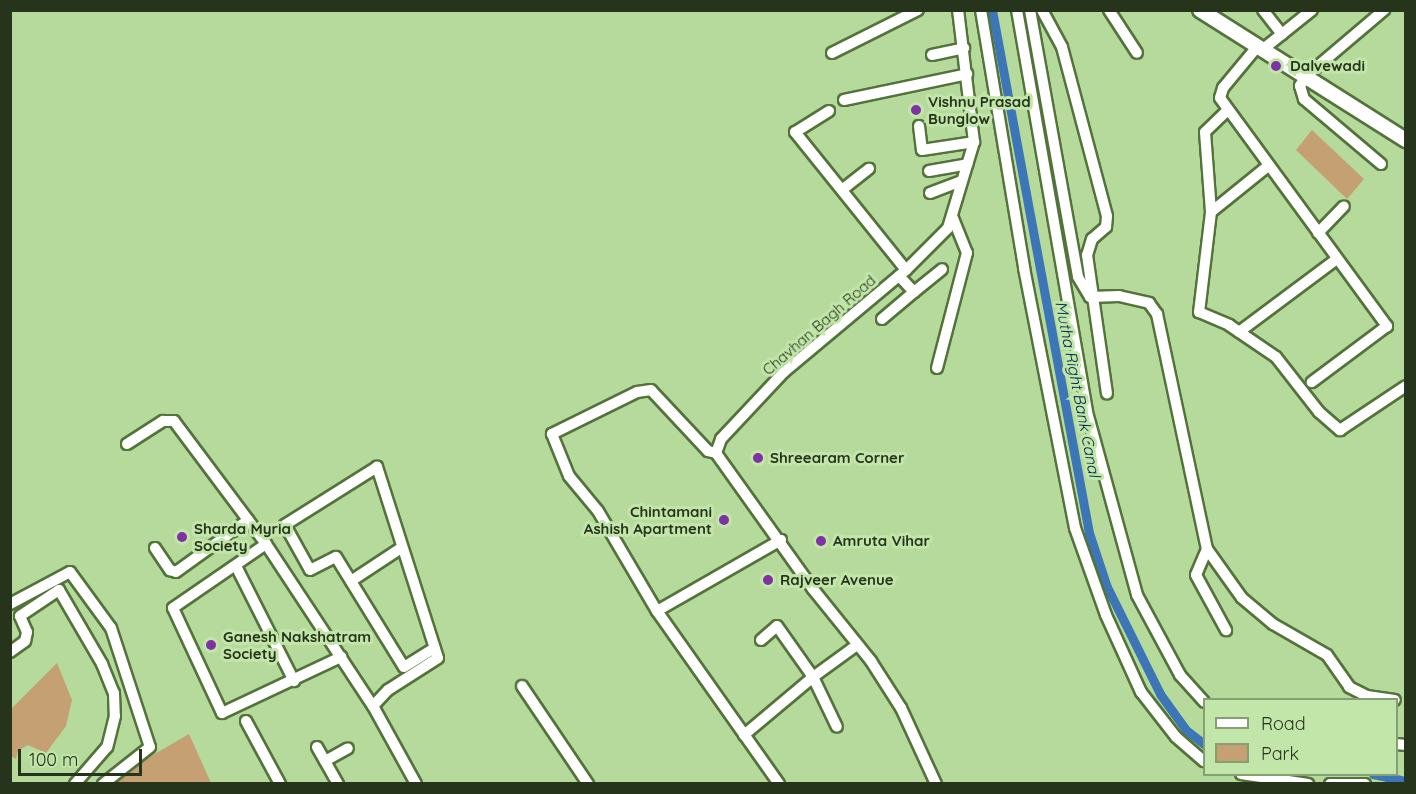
<!DOCTYPE html>
<html>
<head>
<meta charset="utf-8">
<style>
  body { margin:0 }
  #map { position:relative; width:1416px; height:794px; overflow:hidden; background:#b6d99c; font-family:Quicksand,sans-serif }
  div>[style] { position:absolute }
  .green>* { inset:0; background:#c4a072 }
  .canal>* { height:9px; margin:-4.5px; padding:0 4.5px; transform-origin:4.5px; border-radius:4.5px; background:#3c76b6 }
  .roads { filter:drop-shadow(2px 0 #53733b) drop-shadow(-2px 0 #53733b) drop-shadow(0 2px #53733b) drop-shadow(0 -2px #53733b) }
  .minor>* { height:10px; margin:-5px; padding:0 5px; transform-origin:5px; border-radius:5px; background:#fff }
  .major>* { height:14px; margin:-7px; padding:0 7px; transform-origin:7px; border-radius:7px; background:#fff }
  .dots>* { width:16px; height:16px; translate:-50% -50%; box-sizing:border-box; border:3px solid #c2e6a9; border-radius:50% }
  span { translate:-50% -50%; white-space:nowrap; text-align:center; line-height:1.15; -webkit-text-stroke:6px #c2e6a9; paint-order:stroke }
  .poi-label { font-size:15px; color:#26341c; font-weight:700 }
  .left { translate:0 -50%; text-align:left }
  .right { translate:-100% -50%; text-align:right }
  .street-label { font-size:15px; color:#26341c }
  .water-label { font-size:16px; color:#002a55; font-style:italic }
  .frame { position:absolute; inset:0; border:12px solid #26341c; pointer-events:none }
  .legend { position:absolute; left:1203px; top:698px; width:195px; height:78px; box-sizing:border-box; background:#c2e6a9; border:2px solid #849f71; margin:0; padding:8px 10px; list-style:none; font-size:18px; color:#26341c }
  .legend li { display:flex; align-items:center; gap:12px; height:30px }
  .legend b { width:30px; border:2px solid #849f71 }
  .scale { position:absolute; left:18px; top:749px; width:124px; height:27px; box-sizing:border-box; border:3px solid #26341c; border-top:0; padding-left:8px; font-size:18px; line-height:21px; white-space:nowrap; color:#26341c; -webkit-text-stroke:4px #c2e6a9; paint-order:stroke }
</style>
</head>
<body>
<div id="map">
  <div class="green">
    <div style="clip-path:polygon(1312px 130px,1364px 179px,1347px 199px,1296px 150px)"></div>
    <div style="clip-path:polygon(57px 663px,72px 700px,66px 726px,46px 753px,28px 745px,18px 751px,16px 759px,11px 756px,11px 709px)"></div>
    <div style="clip-path:polygon(189px 734px,211px 783px,103px 784px)"></div>
  </div>
  <div class="canal">
    <div style="left:992px;top:10px;width:532px;rotate:79.49deg"></div>
    <div style="left:1089px;top:533px;width:57px;rotate:71.6deg"></div>
    <div style="left:1107px;top:587px;width:119px;rotate:63.6deg"></div>
    <div style="left:1160px;top:694px;width:44px;rotate:54.2deg"></div>
    <div style="left:1186px;top:730px;width:23px;rotate:38deg"></div>
    <div style="left:1373px;top:774px;width:34px;rotate:12deg"></div>
  </div>
  <div class="roads">
    <div class="minor">
      <div style="left:981px;top:10px;width:262px;rotate:80.5deg"></div>
      <div style="left:1024px;top:268px;width:265px;rotate:78.9deg"></div>
      <div style="left:1075px;top:528px;width:92px;rotate:70.4deg"></div>
      <div style="left:1106px;top:615px;width:85px;rotate:65.6deg"></div>
      <div style="left:1141px;top:692px;width:57px;rotate:52.1deg"></div>
      <div style="left:1176px;top:737px;width:37px;rotate:41deg"></div>
      <div style="left:1017px;top:10px;width:408px;rotate:80.1deg"></div>
      <div style="left:1087px;top:412px;width:190px;rotate:74.7deg"></div>
      <div style="left:1137px;top:595px;width:91px;rotate:61.7deg"></div>
      <div style="left:1180px;top:675px;width:36px;rotate:48deg"></div>
      <div style="left:1030px;top:10px;width:271px;rotate:79.8deg"></div>
      <div style="left:1078px;top:277px;width:23px;rotate:59deg"></div>
      <div style="left:1090px;top:297px;width:29px;rotate:-2deg"></div>
      <div style="left:1119px;top:296px;width:31px;rotate:13deg"></div>
      <div style="left:1149px;top:303px;width:14px;rotate:54deg"></div>
      <div style="left:1157px;top:314px;width:240px;rotate:78deg"></div>
      <div style="left:1207px;top:549px;width:60px;rotate:54.5deg"></div>
      <div style="left:1242px;top:598px;width:40px;rotate:40deg"></div>
      <div style="left:1273px;top:624px;width:62px;rotate:29.9deg"></div>
      <div style="left:1327px;top:655px;width:39px;rotate:55deg"></div>
      <div style="left:1349px;top:687px;width:20px;rotate:27deg"></div>
      <div style="left:1367px;top:696px;width:28px;rotate:8deg"></div>
      <div style="left:1042px;top:10px;width:42px;rotate:61.6deg"></div>
      <div style="left:1062px;top:47px;width:175px;rotate:75.1deg"></div>
      <div style="left:1107px;top:216px;width:11px;rotate:95deg"></div>
      <div style="left:1106px;top:227px;width:18px;rotate:139deg"></div>
      <div style="left:1092px;top:239px;width:17px;rotate:107deg"></div>
      <div style="left:1087px;top:255px;width:140px;rotate:81.8deg"></div>
      <div style="left:1109px;top:10px;width:51px;rotate:56.9deg"></div>
      <div style="left:1263px;top:10px;width:31px;rotate:52deg"></div>
      <div style="left:1257px;top:47px;width:53px;rotate:129.7deg"></div>
      <div style="left:1223px;top:88px;width:10px;rotate:107deg"></div>
      <div style="left:1220px;top:98px;width:283px;rotate:53.8deg"></div>
      <div style="left:1387px;top:326px;width:94px;rotate:143.3deg"></div>
      <div style="left:1262px;top:50px;width:64px;rotate:-38.7deg"></div>
      <div style="left:832px;top:53px;width:96px;rotate:-26.6deg"></div>
      <div style="left:932px;top:55px;width:33px;rotate:-12deg"></div>
      <div style="left:844px;top:100px;width:126px;rotate:-11.9deg"></div>
      <div style="left:829px;top:111px;width:40px;rotate:148deg"></div>
      <div style="left:795px;top:132px;width:177px;rotate:51.2deg"></div>
      <div style="left:919px;top:126px;width:24px;rotate:83deg"></div>
      <div style="left:922px;top:150px;width:53px;rotate:-8.7deg"></div>
      <div style="left:1381px;top:164px;width:101px;rotate:-139.8deg"></div>
      <div style="left:1304px;top:99px;width:14px;rotate:-107deg"></div>
      <div style="left:1300px;top:86px;width:10px;rotate:-61deg"></div>
      <div style="left:1305px;top:77px;width:104px;rotate:-40.3deg"></div>
      <div style="left:1268px;top:166px;width:73px;rotate:141.1deg"></div>
      <div style="left:1211px;top:212px;width:101px;rotate:96.8deg"></div>
      <div style="left:1199px;top:312px;width:33px;rotate:23deg"></div>
      <div style="left:1229px;top:325px;width:57px;rotate:34.2deg"></div>
      <div style="left:1276px;top:357px;width:70px;rotate:52deg"></div>
      <div style="left:1319px;top:412px;width:28px;rotate:41deg"></div>
      <div style="left:1340px;top:430px;width:79px;rotate:-33.7deg"></div>
      <div style="left:929px;top:171px;width:39px;rotate:-10deg"></div>
      <div style="left:843px;top:189px;width:33px;rotate:-38deg"></div>
      <div style="left:930px;top:193px;width:34px;rotate:-21deg"></div>
      <div style="left:1211px;top:212px;width:80px;rotate:-94.3deg"></div>
      <div style="left:1205px;top:132px;width:32px;rotate:-44deg"></div>
      <div style="left:1318px;top:233px;width:37px;rotate:-46deg"></div>
      <div style="left:914px;top:292px;width:36px;rotate:-39deg"></div>
      <div style="left:882px;top:319px;width:42px;rotate:-40.2deg"></div>
      <div style="left:914px;top:292px;width:22px;rotate:-133deg"></div>
      <div style="left:1239px;top:332px;width:122px;rotate:-36.7deg"></div>
      <div style="left:937px;top:368px;width:119px;rotate:-75.4deg"></div>
      <div style="left:967px;top:253px;width:40px;rotate:-112deg"></div>
      <div style="left:127px;top:444px;width:43px;rotate:-32.6deg"></div>
      <div style="left:163px;top:421px;width:11px"></div>
      <div style="left:174px;top:421px;width:154px;rotate:53.2deg"></div>
      <div style="left:266px;top:544px;width:194px;rotate:56.6deg"></div>
      <div style="left:373px;top:706px;width:89px;rotate:61.1deg"></div>
      <div style="left:716px;top:453px;width:8px;rotate:-166deg"></div>
      <div style="left:708px;top:451px;width:83px;rotate:-133.1deg"></div>
      <div style="left:651px;top:390px;width:14px;rotate:172deg"></div>
      <div style="left:637px;top:392px;width:95px;rotate:153.7deg"></div>
      <div style="left:552px;top:434px;width:45px;rotate:68deg"></div>
      <div style="left:569px;top:476px;width:45px;rotate:50.4deg"></div>
      <div style="left:598px;top:511px;width:116px;rotate:59.5deg"></div>
      <div style="left:657px;top:611px;width:143px;rotate:-29.8deg"></div>
      <div style="left:266px;top:544px;width:113px;rotate:145.5deg"></div>
      <div style="left:173px;top:608px;width:116px;rotate:65deg"></div>
      <div style="left:222px;top:713px;width:132px;rotate:-25.2deg"></div>
      <div style="left:155px;top:548px;width:27px;rotate:56deg"></div>
      <div style="left:170px;top:570px;width:6px;rotate:18deg"></div>
      <div style="left:176px;top:572px;width:89px;rotate:-35.8deg"></div>
      <div style="left:1207px;top:549px;width:28px;rotate:113deg"></div>
      <div style="left:1196px;top:575px;width:63px;rotate:61.4deg"></div>
      <div style="left:236px;top:566px;width:129px;rotate:63.2deg"></div>
      <div style="left:351px;top:581px;width:60px;rotate:-33.4deg"></div>
      <div style="left:10px;top:604px;width:68px;rotate:-28.1deg"></div>
      <div style="left:70px;top:572px;width:69px;rotate:53.8deg"></div>
      <div style="left:111px;top:628px;width:125px;rotate:71.9deg"></div>
      <div style="left:150px;top:747px;width:60px;rotate:141.8deg"></div>
      <div style="left:657px;top:611px;width:212px;rotate:54.8deg"></div>
      <div style="left:761px;top:640px;width:21px;rotate:-41deg"></div>
      <div style="left:777px;top:626px;width:62px;rotate:54.8deg"></div>
      <div style="left:813px;top:677px;width:54px;rotate:-36deg"></div>
      <div style="left:10px;top:652px;width:19px;rotate:-36deg"></div>
      <div style="left:25px;top:641px;width:9px;rotate:-77deg"></div>
      <div style="left:27px;top:632px;width:17px;rotate:-114deg"></div>
      <div style="left:20px;top:616px;width:47px;rotate:-33.7deg"></div>
      <div style="left:59px;top:590px;width:86px;rotate:59.8deg"></div>
      <div style="left:102px;top:664px;width:31px;rotate:68deg"></div>
      <div style="left:114px;top:693px;width:23px;rotate:88deg"></div>
      <div style="left:115px;top:716px;width:32px;rotate:104deg"></div>
      <div style="left:107px;top:747px;width:49px;rotate:130.9deg"></div>
      <div style="left:522px;top:686px;width:118px;rotate:56deg"></div>
      <div style="left:373px;top:706px;width:22px;rotate:-47deg"></div>
      <div style="left:388px;top:690px;width:59px;rotate:-32.6deg"></div>
      <div style="left:438px;top:658px;width:201px;rotate:-107.7deg"></div>
      <div style="left:377px;top:467px;width:109px;rotate:147.8deg"></div>
      <div style="left:285px;top:525px;width:51px;rotate:60.9deg"></div>
      <div style="left:310px;top:570px;width:29px;rotate:-27deg"></div>
      <div style="left:336px;top:557px;width:129px;rotate:58.3deg"></div>
      <div style="left:404px;top:667px;width:36px;rotate:-32deg"></div>
      <div style="left:246px;top:721px;width:72px;rotate:61.6deg"></div>
      <div style="left:744px;top:735px;width:90px;rotate:-40deg"></div>
      <div style="left:813px;top:677px;width:55px;rotate:64.4deg"></div>
      <div style="left:1396px;top:744px;width:10px;rotate:6deg"></div>
      <div style="left:317px;top:747px;width:43px;rotate:60.4deg"></div>
      <div style="left:325px;top:761px;width:26px;rotate:-29deg"></div>
      <div style="left:1241px;top:774px;width:68px;rotate:8.5deg"></div>
      <div style="left:936px;top:784px;width:84px;rotate:-114.7deg"></div>
      <div style="left:901px;top:708px;width:56px;rotate:-122.6deg"></div>
      <div style="left:871px;top:661px;width:92px;rotate:-128.9deg"></div>
      <div style="left:813px;top:589px;width:167px;rotate:-125.5deg"></div>
      <div style="left:716px;top:453px;width:15px;rotate:-70deg"></div>
      <div style="left:721px;top:439px;width:92px;rotate:-46.8deg"></div>
      <div style="left:784px;top:372px;width:159px;rotate:-39.9deg"></div>
      <div style="left:906px;top:270px;width:59px;rotate:-45deg"></div>
      <div style="left:948px;top:228px;width:90px;rotate:-73.2deg"></div>
      <div style="left:974px;top:142px;width:133px;rotate:-96.9deg"></div>
      <div style="left:1330px;top:784px;width:35px"></div>
    </div>
    <div class="major">
      <div style="left:1200px;top:10px;width:244px;rotate:32.3deg"></div>
    </div>
  </div>
  <div class="dots">
    <div style="left:1276px;top:66px;background:#7f32a3"></div>
    <div style="left:916px;top:110px;background:#7f32a3"></div>
    <div style="left:758px;top:458px;background:#7f32a3"></div>
    <div style="left:724px;top:520px;background:#7f32a3"></div>
    <div style="left:182px;top:537px;background:#7f32a3"></div>
    <div style="left:821px;top:541px;background:#7f32a3"></div>
    <div style="left:768px;top:580px;background:#7f32a3"></div>
    <div style="left:211px;top:645px;background:#7f32a3"></div>
  </div>
  <div class="poi-label">
    <span class="left" style="left:1290px;top:66px">Dalvewadi</span>
    <span class="left" style="left:928px;top:110px">Vishnu Prasad<br>Bunglow</span>
    <span class="left" style="left:770px;top:458px">Shreearam Corner</span>
    <span class="right" style="left:712px;top:520px">Chintamani<br>Ashish Apartment</span>
    <span class="left" style="left:194px;top:537px">Sharda Myria<br>Society</span>
    <span class="left" style="left:833px;top:541px">Amruta Vihar</span>
    <span class="left" style="left:780px;top:580px">Rajveer Avenue</span>
    <span class="left" style="left:223px;top:645px">Ganesh Nakshatram<br>Society</span>
  </div>
  <div class="street-label">
    <span style="left:819px;top:325px;rotate:-41deg">Chavhan Bagh Road</span>
  </div>
  <div class="water-label">
    <span style="left:1078px;top:389px;rotate:79deg">Mutha Right Bank Canal</span>
  </div>
  <div class="frame"></div>
  <ul class="legend">
  <li><b style="height:8px;background:#fff"></b>Road</li>
  <li><b style="height:16px;background:#c4a072"></b>Park</li>
  </ul>
  <div class="scale">100 m</div>
</div>
</body>
</html>
